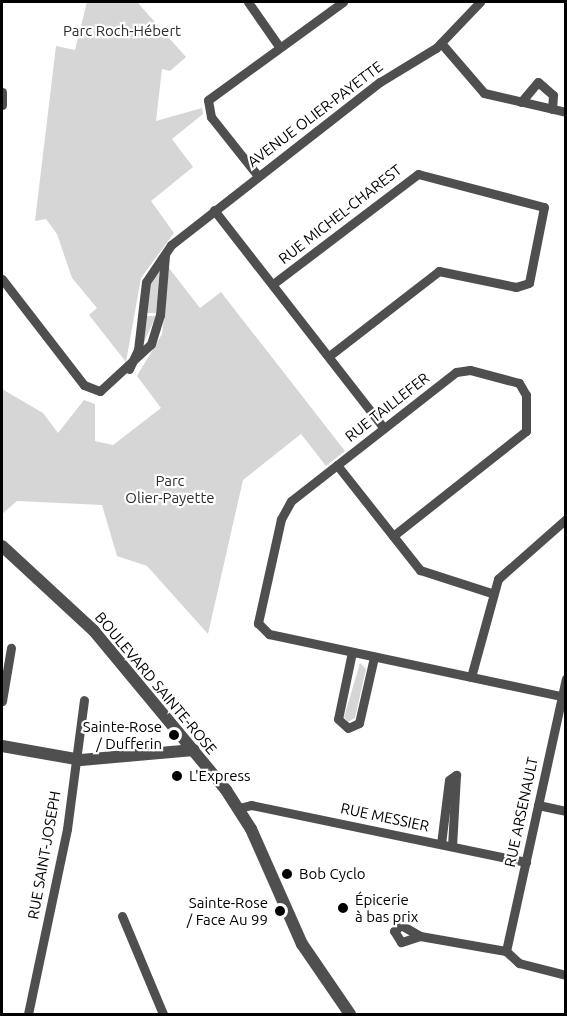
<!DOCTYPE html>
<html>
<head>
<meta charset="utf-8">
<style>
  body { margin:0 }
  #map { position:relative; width:567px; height:1016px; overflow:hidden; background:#fff; font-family:Ubuntu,sans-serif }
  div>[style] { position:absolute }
  .green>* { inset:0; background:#d6d6d6 }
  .minor>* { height:9px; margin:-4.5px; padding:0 4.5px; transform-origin:4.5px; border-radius:4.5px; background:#4f4f4f }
  .tertiary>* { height:12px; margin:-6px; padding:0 6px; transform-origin:6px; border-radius:6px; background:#4f4f4f }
  .dots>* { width:16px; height:16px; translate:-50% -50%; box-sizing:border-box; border:3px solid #fff; border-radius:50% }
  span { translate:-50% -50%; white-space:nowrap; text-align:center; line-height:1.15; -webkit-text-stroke:4.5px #fff; paint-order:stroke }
  .park-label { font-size:15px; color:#2d2d2d }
  .street-label { font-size:15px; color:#000 }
  .poi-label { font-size:15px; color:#000 }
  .right { translate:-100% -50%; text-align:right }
  .left { translate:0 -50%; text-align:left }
  .frame { position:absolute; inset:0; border:3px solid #000; pointer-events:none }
</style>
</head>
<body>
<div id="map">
  <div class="green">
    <div style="clip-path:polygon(87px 2px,137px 2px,186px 57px,170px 71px,162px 69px,156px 121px,202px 108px,203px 114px,172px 139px,193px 167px,151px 201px,174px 233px,141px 278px,126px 362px,89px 315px,97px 308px,72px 278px,57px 234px,46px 219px,35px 221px,56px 46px,75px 50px)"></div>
    <div style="clip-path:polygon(160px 266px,156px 313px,144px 313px,149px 284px)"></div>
    <div style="clip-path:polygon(169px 268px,200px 308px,221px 292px,345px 451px,326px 466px,301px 434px,243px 480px,208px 634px,147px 566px,117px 556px,102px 505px,17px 501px,2px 514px,2px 389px,43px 413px,58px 433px,84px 400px,95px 404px,95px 441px,113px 445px,161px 408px,137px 376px,162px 334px)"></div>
    <div style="clip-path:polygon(144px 316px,156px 316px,141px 349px)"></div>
    <div style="clip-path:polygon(360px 663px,366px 669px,355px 718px,348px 722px,344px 717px)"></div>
  </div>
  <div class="minor">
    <div style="left:248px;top:2px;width:52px;rotate:55.1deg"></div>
    <div style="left:441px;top:43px;width:66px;rotate:49.3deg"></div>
    <div style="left:484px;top:93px;width:84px;rotate:13deg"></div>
    <div style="left:2px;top:92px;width:13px;rotate:90deg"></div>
    <div style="left:521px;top:102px;width:26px;rotate:-50deg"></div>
    <div style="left:538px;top:82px;width:20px;rotate:41deg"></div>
    <div style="left:553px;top:95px;width:14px;rotate:94deg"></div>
    <div style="left:258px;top:176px;width:75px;rotate:-128.5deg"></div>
    <div style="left:211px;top:117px;width:17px;rotate:-100deg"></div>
    <div style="left:208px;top:100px;width:167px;rotate:-36deg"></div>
    <div style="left:214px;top:210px;width:276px;rotate:52.1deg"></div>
    <div style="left:2px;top:279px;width:134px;rotate:52.3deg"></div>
    <div style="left:84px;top:385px;width:17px;rotate:21deg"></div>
    <div style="left:100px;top:391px;width:69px;rotate:-42.7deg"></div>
    <div style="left:151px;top:344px;width:30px;rotate:-73deg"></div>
    <div style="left:160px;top:315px;width:60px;rotate:-85.2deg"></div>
    <div style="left:273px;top:284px;width:182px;rotate:-37.2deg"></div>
    <div style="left:418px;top:174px;width:130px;rotate:14.7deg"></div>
    <div style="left:544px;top:207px;width:77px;rotate:101.2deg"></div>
    <div style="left:529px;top:283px;width:14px;rotate:163deg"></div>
    <div style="left:516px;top:287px;width:79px;rotate:-168.3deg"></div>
    <div style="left:439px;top:271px;width:139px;rotate:142.3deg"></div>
    <div style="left:129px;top:369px;width:21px;rotate:-65deg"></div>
    <div style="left:138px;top:350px;width:68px;rotate:-83.3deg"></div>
    <div style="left:146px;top:282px;width:45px;rotate:-56deg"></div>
    <div style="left:171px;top:245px;width:265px;rotate:-38deg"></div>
    <div style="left:380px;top:82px;width:66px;rotate:-31.3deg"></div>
    <div style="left:436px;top:48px;width:64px;rotate:-46.3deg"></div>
    <div style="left:337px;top:465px;width:134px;rotate:51.7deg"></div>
    <div style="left:420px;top:570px;width:75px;rotate:17.9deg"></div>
    <div style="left:393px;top:536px;width:169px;rotate:-38.3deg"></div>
    <div style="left:526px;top:431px;width:36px;rotate:-90deg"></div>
    <div style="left:526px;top:395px;width:14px;rotate:-120deg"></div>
    <div style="left:519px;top:383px;width:51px;rotate:-165.1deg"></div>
    <div style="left:470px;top:370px;width:14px;rotate:172deg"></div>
    <div style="left:456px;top:372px;width:209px;rotate:142deg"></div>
    <div style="left:291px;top:501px;width:21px;rotate:119deg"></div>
    <div style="left:281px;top:519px;width:107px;rotate:102.5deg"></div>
    <div style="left:258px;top:623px;width:16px;rotate:45deg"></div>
    <div style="left:269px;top:634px;width:304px;rotate:12deg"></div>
    <div style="left:352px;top:652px;width:68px;rotate:101.8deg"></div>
    <div style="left:338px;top:719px;width:13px;rotate:42deg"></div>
    <div style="left:348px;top:728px;width:12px;rotate:-24deg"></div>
    <div style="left:359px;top:723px;width:68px;rotate:-77.2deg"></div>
    <div style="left:471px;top:677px;width:102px;rotate:-74.6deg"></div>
    <div style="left:498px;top:579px;width:91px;rotate:-41.4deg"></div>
    <div style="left:2px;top:701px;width:54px;rotate:-80.4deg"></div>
    <div style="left:538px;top:805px;width:29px;rotate:12deg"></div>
    <div style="left:239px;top:808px;width:12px;rotate:-14deg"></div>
    <div style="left:251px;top:805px;width:281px;rotate:11.7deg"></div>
    <div style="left:441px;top:844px;width:64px;rotate:-82.9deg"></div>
    <div style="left:449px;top:780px;width:9px;rotate:-36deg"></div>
    <div style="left:456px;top:775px;width:71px;rotate:93.2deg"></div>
    <div style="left:122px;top:916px;width:106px;rotate:67.3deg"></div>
    <div style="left:420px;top:936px;width:20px;rotate:162deg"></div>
    <div style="left:401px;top:942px;width:13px;rotate:-122deg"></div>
    <div style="left:394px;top:931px;width:9px;rotate:-41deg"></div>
    <div style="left:401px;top:925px;width:22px;rotate:30deg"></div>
    <div style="left:420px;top:936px;width:87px;rotate:9.9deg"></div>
    <div style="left:506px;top:951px;width:279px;rotate:-77.6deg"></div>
    <div style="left:506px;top:951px;width:18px;rotate:43deg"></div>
    <div style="left:519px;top:963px;width:49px;rotate:14.3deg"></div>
    <div style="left:28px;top:1014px;width:189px;rotate:-78.1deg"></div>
    <div style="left:67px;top:829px;width:130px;rotate:-82.5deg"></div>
  </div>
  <div class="tertiary">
    <div style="left:2px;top:546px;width:125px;rotate:42.7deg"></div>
    <div style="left:94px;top:631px;width:207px;rotate:50.3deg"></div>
    <div style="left:226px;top:790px;width:46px;rotate:57.3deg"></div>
    <div style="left:251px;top:829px;width:126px;rotate:66.1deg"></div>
    <div style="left:302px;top:944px;width:85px;rotate:55.6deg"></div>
    <div style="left:2px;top:746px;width:80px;rotate:10deg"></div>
    <div style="left:81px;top:760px;width:113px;rotate:-5.1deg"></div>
  </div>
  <div class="dots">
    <div style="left:174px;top:735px;background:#000"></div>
    <div style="left:177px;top:776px;background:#000"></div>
    <div style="left:287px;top:874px;background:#000"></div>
    <div style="left:343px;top:908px;background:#000"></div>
    <div style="left:280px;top:911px;background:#000"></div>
  </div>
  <div class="park-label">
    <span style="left:122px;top:31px">Parc Roch-Hébert</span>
    <span style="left:170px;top:489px">Parc<br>Olier-Payette</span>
  </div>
  <div class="street-label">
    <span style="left:315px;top:114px;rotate:-37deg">AVENUE OLIER-PAYETTE</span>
    <span style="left:340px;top:214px;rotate:-38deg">RUE MICHEL-CHAREST</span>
    <span style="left:387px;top:407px;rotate:-38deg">RUE TAILLEFER</span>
    <span style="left:156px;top:683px;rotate:50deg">BOULEVARD SAINTE-ROSE</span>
    <span style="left:521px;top:812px;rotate:-78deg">RUE ARSENAULT</span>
    <span style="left:385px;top:817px;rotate:12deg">RUE MESSIER</span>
    <span style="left:44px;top:855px;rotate:-80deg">RUE SAINT-JOSEPH</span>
  </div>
  <div class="poi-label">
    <span class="right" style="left:162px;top:735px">Sainte-Rose<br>/ Dufferin</span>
    <span class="left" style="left:189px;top:776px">L'Express</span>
    <span class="left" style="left:299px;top:874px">Bob Cyclo</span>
    <span class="left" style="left:355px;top:908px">Épicerie<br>à bas prix</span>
    <span class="right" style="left:268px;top:911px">Sainte-Rose<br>/ Face Au 99</span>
  </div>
  <div class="frame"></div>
</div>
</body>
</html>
